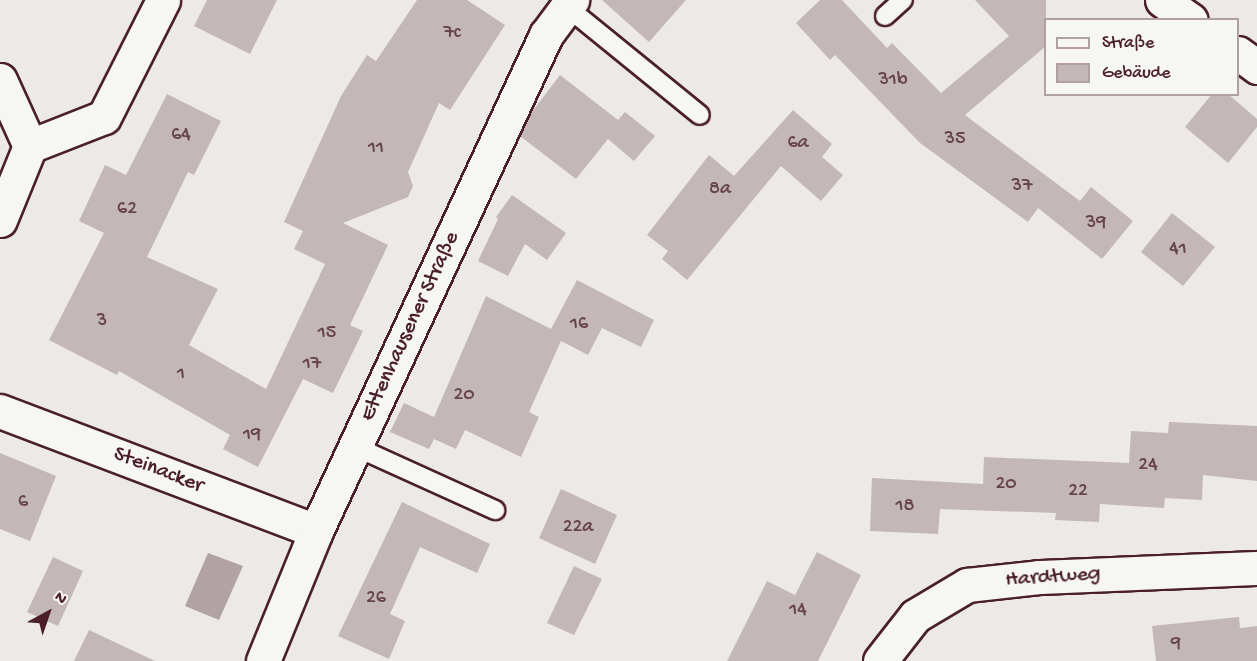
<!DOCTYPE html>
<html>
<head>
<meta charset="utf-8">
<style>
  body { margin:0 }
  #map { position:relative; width:1257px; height:661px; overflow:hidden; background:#ece9e6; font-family:"Gochi Hand",sans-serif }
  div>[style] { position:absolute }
  .water>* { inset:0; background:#b1a2a3 }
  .building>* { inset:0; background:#c4b7b7 }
  .roads { filter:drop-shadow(2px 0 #4a1f2b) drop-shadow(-2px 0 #4a1f2b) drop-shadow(0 2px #4a1f2b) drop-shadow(0 -2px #4a1f2b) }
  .lane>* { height:18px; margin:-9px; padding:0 9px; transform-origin:9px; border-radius:9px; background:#f6f6f2 }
  .street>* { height:33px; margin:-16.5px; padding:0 16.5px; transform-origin:16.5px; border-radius:16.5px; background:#f6f6f2 }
  .secondary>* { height:33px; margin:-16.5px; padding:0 16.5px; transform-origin:16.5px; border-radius:16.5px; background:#f6f6f2 }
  span { translate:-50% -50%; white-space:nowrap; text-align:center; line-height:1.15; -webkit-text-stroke:5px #f6f6f2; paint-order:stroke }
  .number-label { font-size:20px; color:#68454e }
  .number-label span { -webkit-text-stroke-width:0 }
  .street-label { font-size:22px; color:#4a1f2b }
  .legend { position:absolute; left:1044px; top:18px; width:195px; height:78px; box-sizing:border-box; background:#f6f6f2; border:2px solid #b1a0a2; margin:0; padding:8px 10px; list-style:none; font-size:18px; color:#4a1f2b }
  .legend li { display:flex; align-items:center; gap:12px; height:30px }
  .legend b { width:30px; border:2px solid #b1a0a2 }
  .north { position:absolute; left:18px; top:583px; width:60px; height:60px; -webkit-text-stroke:4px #f6f6f2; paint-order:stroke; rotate:40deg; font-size:16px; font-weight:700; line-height:24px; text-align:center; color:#4a1f2b }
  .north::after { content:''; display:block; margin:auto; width:21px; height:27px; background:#4a1f2b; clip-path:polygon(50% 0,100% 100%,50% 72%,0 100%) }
</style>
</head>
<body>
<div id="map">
  <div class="water">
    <div style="clip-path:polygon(208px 553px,243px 566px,219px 620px,185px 606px)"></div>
  </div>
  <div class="building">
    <div style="clip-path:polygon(207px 0,277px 0,250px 54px,194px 26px)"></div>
    <div style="clip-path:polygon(417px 0,467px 0,505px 25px,450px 110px,439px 103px,408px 172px,413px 186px,408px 197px,343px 223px,388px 245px,350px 325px,363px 331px,333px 393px,303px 379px,258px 467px,223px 449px,230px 435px,119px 371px,117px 375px,49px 340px,104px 233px,79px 221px,105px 165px,126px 175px,167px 94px,221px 121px,194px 175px,188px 172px,147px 257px,218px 289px,189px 345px,266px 389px,325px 264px,294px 249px,303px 231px,284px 222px,341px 96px,367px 55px,376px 61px)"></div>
    <div style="clip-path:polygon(602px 0,686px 0,649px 42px)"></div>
    <div style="clip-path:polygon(820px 0,842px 0,887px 48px,892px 43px,941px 93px,1009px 36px,975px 0,1046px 0,1046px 46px,965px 115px,1080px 201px,1091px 187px,1133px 221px,1102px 259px,1038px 208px,1028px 222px,920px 143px,835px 55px,830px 60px,796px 23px)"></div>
    <div style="clip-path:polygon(560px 75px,618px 120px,625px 112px,655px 136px,634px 161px,608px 139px,576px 179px,520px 136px,531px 113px)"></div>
    <div style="clip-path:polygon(1212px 94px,1228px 94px,1257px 119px,1257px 127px,1228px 163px,1185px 127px)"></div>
    <div style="clip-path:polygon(793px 110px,832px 144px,822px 157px,843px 175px,821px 201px,781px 166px,687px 280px,662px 259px,668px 251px,647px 235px,709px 155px,734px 176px)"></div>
    <div style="clip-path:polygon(512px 195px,566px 233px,547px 260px,525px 244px,508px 276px,478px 261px,498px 219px,496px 217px)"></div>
    <div style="clip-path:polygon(1172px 213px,1215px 247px,1183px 286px,1141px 252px)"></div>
    <div style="clip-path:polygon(577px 280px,654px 320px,641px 347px,602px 328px,588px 355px,561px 341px,529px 412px,539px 417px,521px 457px,465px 430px,456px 449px,434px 439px,429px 449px,390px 432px,404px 403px,434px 417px,486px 296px,551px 329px)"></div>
    <div style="clip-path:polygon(1169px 422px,1257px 426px,1257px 481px,1203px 475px,1202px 500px,1165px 498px,1164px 508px,1100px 504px,1099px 522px,1055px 520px,1056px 513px,940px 509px,938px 534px,870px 531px,872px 478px,983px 484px,984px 457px,1129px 463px,1131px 431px,1168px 433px)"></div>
    <div style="clip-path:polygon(0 453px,56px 476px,30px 541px,0 529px)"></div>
    <div style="clip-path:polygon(561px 489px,617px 515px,595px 564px,539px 538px)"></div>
    <div style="clip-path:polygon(402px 502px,490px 544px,477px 573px,420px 547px,390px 614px,405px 621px,389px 659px,338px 636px)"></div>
    <div style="clip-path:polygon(817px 552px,861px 575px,818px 661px,727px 661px,767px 581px,795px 595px)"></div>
    <div style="clip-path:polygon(53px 557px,83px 571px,58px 626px,27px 612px)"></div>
    <div style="clip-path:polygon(574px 566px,602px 579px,574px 635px,547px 623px)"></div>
    <div style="clip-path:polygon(1239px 617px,1240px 628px,1257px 626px,1257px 661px,1156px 661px,1152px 626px)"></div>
    <div style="clip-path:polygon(89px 630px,155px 661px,74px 661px)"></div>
  </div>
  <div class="roads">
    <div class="lane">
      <div style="left:567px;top:7px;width:171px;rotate:39.1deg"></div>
      <div style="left:885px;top:16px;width:24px;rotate:-42deg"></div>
      <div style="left:356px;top:447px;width:153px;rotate:24.4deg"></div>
    </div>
    <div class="street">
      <div style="left:0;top:80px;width:72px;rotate:65.6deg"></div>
      <div style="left:30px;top:146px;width:80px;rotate:112.1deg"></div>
      <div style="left:30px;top:146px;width:79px;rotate:-21.4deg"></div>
      <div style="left:104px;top:117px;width:131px;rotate:-63.2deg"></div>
      <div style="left:0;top:411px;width:338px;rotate:20.8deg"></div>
      <div style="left:263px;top:661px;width:140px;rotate:-67.8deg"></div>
      <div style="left:316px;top:531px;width:547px;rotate:-65.12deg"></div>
      <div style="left:546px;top:35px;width:44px;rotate:-53.4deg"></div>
      <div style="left:880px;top:661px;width:57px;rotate:-52.1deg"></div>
      <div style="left:915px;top:616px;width:61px;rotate:-30.8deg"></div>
      <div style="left:967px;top:585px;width:72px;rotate:-6.3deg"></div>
      <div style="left:1039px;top:577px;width:218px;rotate:-2.4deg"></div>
    </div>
    <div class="secondary">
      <div style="left:1162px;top:0;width:35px;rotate:35deg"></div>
      <div style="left:1238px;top:53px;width:24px;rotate:36deg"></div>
    </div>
  </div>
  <div class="number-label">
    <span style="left:452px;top:33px">7c</span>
    <span style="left:893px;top:80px">31b</span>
    <span style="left:181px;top:135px">64</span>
    <span style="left:955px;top:139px">35</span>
    <span style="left:798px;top:143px">6a</span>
    <span style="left:376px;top:148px">11</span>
    <span style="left:1022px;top:186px">37</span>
    <span style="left:720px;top:189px">8a</span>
    <span style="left:127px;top:209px">62</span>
    <span style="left:1096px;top:223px">39</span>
    <span style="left:1178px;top:249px">41</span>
    <span style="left:102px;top:321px">3</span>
    <span style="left:579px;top:324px">16</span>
    <span style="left:327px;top:333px">15</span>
    <span style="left:312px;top:364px">17</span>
    <span style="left:181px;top:374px">1</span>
    <span style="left:464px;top:395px">20</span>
    <span style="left:252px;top:435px">19</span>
    <span style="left:1148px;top:465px">24</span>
    <span style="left:1006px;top:484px">20</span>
    <span style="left:1078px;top:491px">22</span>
    <span style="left:23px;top:502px">6</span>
    <span style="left:905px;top:506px">18</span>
    <span style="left:578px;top:527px">22a</span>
    <span style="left:376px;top:598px">26</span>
    <span style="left:798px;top:610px">14</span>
    <span style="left:1176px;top:644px">9</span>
  </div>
  <div class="street-label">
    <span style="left:411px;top:327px;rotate:-65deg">Ettenhausener Straße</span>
    <span style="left:158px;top:471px;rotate:21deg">Steinacker</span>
    <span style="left:1053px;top:578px;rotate:-4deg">Hardtweg</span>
  </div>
  <ul class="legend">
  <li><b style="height:8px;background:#f6f6f2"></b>Straße</li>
  <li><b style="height:16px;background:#c4b7b7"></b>Gebäude</li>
  </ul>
  <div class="north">N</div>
</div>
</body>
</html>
